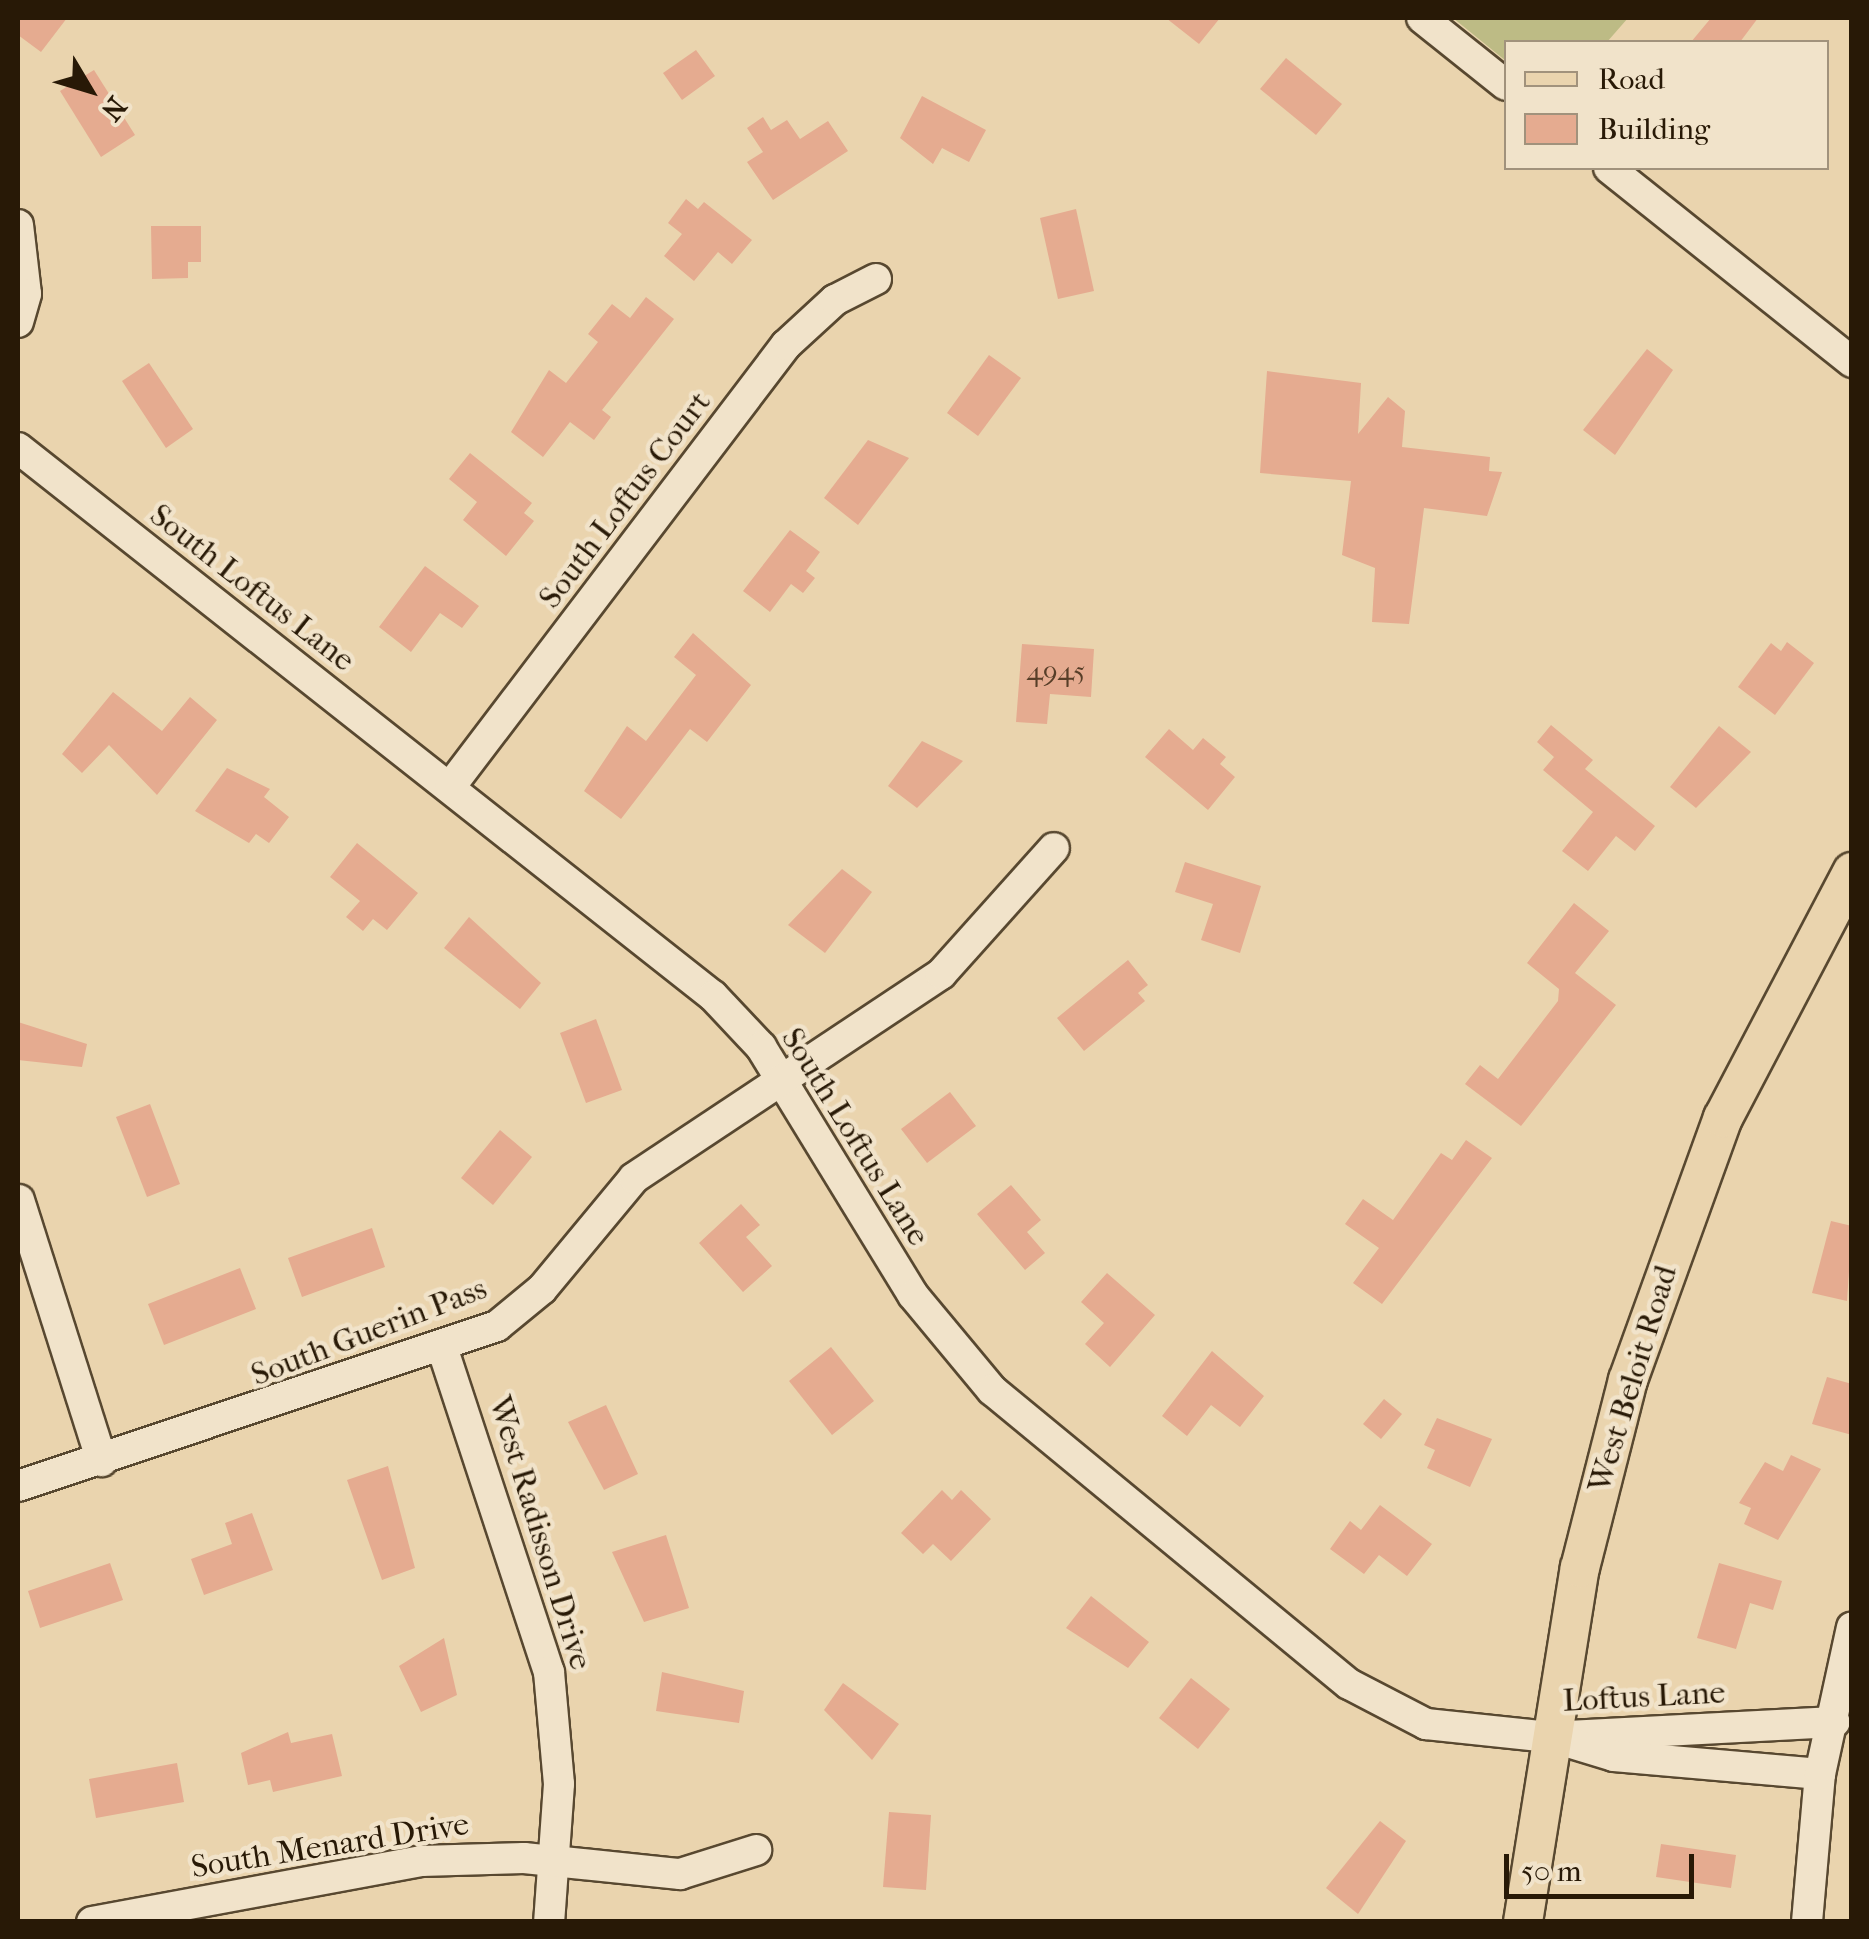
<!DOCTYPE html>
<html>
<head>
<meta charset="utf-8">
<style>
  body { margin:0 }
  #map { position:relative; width:1869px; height:1939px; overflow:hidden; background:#ead4ae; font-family:"IM FELL French Canon",serif }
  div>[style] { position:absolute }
  .green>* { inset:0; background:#bdbb85 }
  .building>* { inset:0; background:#e5ab90 }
  .roads { filter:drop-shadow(2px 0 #584830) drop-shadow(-2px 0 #584830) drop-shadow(0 2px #584830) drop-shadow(0 -2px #584830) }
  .minor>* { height:30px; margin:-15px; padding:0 15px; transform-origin:15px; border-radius:15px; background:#f1e3ca }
  .major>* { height:38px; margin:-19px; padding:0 19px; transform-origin:19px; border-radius:19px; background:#ead4ae }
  span { translate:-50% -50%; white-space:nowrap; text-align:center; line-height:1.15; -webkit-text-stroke:9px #f1e3ca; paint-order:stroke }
  .number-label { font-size:28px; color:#573e28 }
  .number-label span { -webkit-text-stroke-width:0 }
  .street-label { font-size:32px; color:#281906 }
  .frame { position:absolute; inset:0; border:20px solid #281906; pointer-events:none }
  .legend { position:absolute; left:1504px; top:40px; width:325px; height:130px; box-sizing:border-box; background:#f1e3ca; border:2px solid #a1927c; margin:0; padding:12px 18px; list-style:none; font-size:30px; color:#281906 }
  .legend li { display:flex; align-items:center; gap:20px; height:50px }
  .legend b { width:50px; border:2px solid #a1927c }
  .north { position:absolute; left:40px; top:40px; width:100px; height:100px; -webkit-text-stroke:8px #f1e3ca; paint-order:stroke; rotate:128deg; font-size:28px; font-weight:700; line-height:40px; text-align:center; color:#281906 }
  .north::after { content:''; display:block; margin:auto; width:35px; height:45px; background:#281906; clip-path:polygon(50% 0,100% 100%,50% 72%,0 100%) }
  .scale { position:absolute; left:1504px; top:1854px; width:190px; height:45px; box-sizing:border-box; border:5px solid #281906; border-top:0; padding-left:12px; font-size:30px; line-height:35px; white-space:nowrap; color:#281906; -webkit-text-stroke:8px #f1e3ca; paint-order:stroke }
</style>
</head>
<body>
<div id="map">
  <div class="green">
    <div style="clip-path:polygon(1453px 18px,1628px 18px,1607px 42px,1506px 42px,1506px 61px)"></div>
  </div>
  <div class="building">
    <div style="clip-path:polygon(18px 18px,67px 18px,41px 52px,18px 35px)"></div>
    <div style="clip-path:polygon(1166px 18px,1220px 18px,1199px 44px)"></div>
    <div style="clip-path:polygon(1711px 18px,1758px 18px,1740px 42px,1691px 42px)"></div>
    <div style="clip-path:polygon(696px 50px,715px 76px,682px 100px,663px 73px)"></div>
    <div style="clip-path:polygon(1286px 58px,1342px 104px,1316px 135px,1260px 89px)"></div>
    <div style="clip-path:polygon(94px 70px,135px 135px,101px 157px,60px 91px)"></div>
    <div style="clip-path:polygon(922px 96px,986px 130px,969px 162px,942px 148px,933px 164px,900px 138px)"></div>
    <div style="clip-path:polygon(763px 117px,771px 130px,787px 120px,800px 139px,828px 121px,848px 151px,773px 200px,747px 162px,763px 152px,747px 128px)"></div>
    <div style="clip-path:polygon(686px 199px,698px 209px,704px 202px,752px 240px,732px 264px,718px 252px,694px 281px,664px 256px,682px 234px,668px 223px)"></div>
    <div style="clip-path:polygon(1076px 209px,1094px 291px,1058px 299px,1040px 218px)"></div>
    <div style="clip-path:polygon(151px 226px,201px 226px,201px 262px,188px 262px,188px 278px,152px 279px)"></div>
    <div style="clip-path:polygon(646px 297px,674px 319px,602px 410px,611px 417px,594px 440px,570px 422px,543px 457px,511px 432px,549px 370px,566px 383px,598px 342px,588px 334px,612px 304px,630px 318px)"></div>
    <div style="clip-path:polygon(1647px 349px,1673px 370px,1615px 455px,1583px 430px)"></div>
    <div style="clip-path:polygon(989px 355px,1021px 378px,978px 436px,947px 413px)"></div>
    <div style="clip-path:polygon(149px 363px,193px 429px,166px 448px,122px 381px)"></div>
    <div style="clip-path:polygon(1267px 371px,1361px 383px,1358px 434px,1388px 397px,1405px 411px,1402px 447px,1490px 457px,1489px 471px,1502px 472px,1487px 516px,1424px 508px,1409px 624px,1372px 622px,1375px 568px,1342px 555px,1351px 481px,1260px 473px)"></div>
    <div style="clip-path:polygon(868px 440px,909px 458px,858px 525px,824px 498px)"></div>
    <div style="clip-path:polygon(470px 453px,532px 503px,524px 513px,534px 521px,506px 556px,463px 520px,477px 502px,449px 479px)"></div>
    <div style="clip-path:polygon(790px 530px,820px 552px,806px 571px,815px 578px,803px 593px,791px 584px,770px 612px,743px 591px)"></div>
    <div style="clip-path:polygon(425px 566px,479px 606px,462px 628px,440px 613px,411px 652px,379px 627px)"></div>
    <div style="clip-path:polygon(693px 633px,751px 685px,707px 742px,690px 729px,621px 819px,584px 791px,627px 726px,646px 741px,696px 675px,674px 657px)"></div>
    <div style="clip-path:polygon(1787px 642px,1814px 663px,1775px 715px,1738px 687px,1771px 643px,1781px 651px)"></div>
    <div style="clip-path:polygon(1022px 644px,1094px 649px,1091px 697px,1050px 694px,1047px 724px,1016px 722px)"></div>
    <div style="clip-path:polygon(113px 692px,162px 731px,190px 697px,217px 720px,157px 795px,109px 745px,82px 773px,62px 754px)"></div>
    <div style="clip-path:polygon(1551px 725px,1593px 760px,1585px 769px,1655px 826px,1635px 851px,1616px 836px,1588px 871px,1562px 851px,1593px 812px,1543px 770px,1554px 757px,1537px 742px)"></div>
    <div style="clip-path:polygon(1719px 726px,1751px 752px,1696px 808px,1670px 787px)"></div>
    <div style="clip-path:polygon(1169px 729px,1193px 750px,1203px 738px,1226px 757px,1220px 764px,1235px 777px,1208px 810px,1145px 757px)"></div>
    <div style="clip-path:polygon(922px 741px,963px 761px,917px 808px,888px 786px)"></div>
    <div style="clip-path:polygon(227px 768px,270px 789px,264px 797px,289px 817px,269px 843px,256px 834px,249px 843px,195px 811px)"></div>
    <div style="clip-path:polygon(357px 843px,418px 893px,387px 930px,373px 919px,363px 931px,346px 917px,360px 901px,330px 877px)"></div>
    <div style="clip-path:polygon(1185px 862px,1261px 886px,1240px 953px,1201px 940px,1213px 904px,1175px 892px)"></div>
    <div style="clip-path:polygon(842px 869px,872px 892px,825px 953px,788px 925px)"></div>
    <div style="clip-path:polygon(1574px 903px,1609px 931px,1575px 973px,1616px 1005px,1521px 1126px,1465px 1084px,1480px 1065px,1498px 1079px,1558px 1001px,1559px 989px,1527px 963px)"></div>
    <div style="clip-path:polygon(469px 917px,541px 983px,520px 1009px,444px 948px)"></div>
    <div style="clip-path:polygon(1128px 960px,1148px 985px,1138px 993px,1145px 1001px,1084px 1051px,1057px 1018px)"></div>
    <div style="clip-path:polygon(596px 1019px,622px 1090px,586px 1103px,560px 1033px)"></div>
    <div style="clip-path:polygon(18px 1022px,87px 1044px,82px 1067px,18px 1060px)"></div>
    <div style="clip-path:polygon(950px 1092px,976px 1126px,927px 1163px,901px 1129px)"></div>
    <div style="clip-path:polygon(150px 1104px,180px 1184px,147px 1197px,116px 1117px)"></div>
    <div style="clip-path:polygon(500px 1130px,532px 1157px,493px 1205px,461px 1178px)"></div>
    <div style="clip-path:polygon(1466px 1140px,1492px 1158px,1382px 1304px,1353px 1283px,1379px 1248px,1345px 1224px,1363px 1199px,1393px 1220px,1441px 1153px,1452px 1160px)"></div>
    <div style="clip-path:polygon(1011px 1185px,1041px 1220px,1027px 1232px,1045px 1253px,1025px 1270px,977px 1214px)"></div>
    <div style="clip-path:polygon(741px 1204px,760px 1225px,746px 1237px,772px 1266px,743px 1292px,699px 1243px)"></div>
    <div style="clip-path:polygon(1831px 1221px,1852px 1226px,1847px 1301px,1812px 1293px)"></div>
    <div style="clip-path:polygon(372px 1228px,385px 1267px,302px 1297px,288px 1258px)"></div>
    <div style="clip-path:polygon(240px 1268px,256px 1309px,164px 1345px,148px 1304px)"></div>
    <div style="clip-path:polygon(1107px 1273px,1155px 1315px,1110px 1367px,1085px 1344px,1104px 1323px,1081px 1302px)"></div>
    <div style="clip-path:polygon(831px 1347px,874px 1401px,832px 1435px,789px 1381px)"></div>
    <div style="clip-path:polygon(1212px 1351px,1264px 1396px,1240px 1427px,1211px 1405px,1187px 1436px,1162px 1416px)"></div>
    <div style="clip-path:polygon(1827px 1377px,1852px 1384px,1852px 1435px,1812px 1424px)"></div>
    <div style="clip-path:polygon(1384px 1399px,1402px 1414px,1381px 1439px,1363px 1424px)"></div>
    <div style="clip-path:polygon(606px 1405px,638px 1474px,604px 1490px,568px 1422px)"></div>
    <div style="clip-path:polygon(1437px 1418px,1492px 1439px,1470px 1487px,1427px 1468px,1435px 1450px,1424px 1445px)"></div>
    <div style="clip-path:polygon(1791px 1455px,1821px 1469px,1778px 1540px,1744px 1524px,1751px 1508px,1739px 1503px,1765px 1462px,1783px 1471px)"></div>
    <div style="clip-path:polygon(388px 1466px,415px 1568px,382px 1580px,347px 1480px)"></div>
    <div style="clip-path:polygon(942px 1490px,952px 1500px,961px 1490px,991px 1519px,951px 1561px,933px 1544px,923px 1554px,901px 1533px)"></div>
    <div style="clip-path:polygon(1380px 1505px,1432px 1544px,1407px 1576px,1379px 1555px,1364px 1574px,1330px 1549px,1350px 1521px,1361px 1530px)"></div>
    <div style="clip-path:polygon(252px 1513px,273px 1570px,204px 1595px,191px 1559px,232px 1544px,225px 1523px)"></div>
    <div style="clip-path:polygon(666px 1535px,689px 1608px,644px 1622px,612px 1552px)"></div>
    <div style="clip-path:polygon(110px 1563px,123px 1600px,40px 1628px,28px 1591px)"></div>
    <div style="clip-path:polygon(1719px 1563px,1782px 1581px,1773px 1610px,1750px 1603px,1736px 1649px,1697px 1638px)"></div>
    <div style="clip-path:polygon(1091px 1596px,1149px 1642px,1128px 1668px,1066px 1628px)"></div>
    <div style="clip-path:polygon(444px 1638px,457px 1695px,421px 1712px,399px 1666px)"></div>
    <div style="clip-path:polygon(662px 1672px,744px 1691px,739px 1723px,656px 1711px)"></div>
    <div style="clip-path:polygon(1191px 1678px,1230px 1709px,1198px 1749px,1159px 1718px)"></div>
    <div style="clip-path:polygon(843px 1683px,899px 1724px,872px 1760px,824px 1710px)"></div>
    <div style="clip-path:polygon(288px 1732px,291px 1743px,332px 1734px,342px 1776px,273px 1792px,270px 1780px,248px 1785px,241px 1753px)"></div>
    <div style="clip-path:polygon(177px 1763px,184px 1802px,96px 1818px,89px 1779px)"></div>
    <div style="clip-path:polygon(889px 1812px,931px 1815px,926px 1890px,883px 1887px)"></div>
    <div style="clip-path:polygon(1380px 1821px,1406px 1841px,1358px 1914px,1326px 1888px)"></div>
    <div style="clip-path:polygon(1661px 1844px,1736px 1855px,1731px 1888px,1656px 1877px)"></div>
  </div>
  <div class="roads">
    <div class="minor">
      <div style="left:1422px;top:18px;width:107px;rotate:38.6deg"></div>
      <div style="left:1609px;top:168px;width:311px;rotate:38.6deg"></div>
      <div style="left:18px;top:225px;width:69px;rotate:83.4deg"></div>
      <div style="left:26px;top:294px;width:29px;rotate:106deg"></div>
      <div style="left:18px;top:448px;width:885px;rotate:38.26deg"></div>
      <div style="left:713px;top:996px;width:70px;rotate:46.7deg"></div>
      <div style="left:761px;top:1047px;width:291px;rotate:58.5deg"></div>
      <div style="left:913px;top:1295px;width:124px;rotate:50.3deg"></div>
      <div style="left:992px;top:1390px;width:462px;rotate:39.5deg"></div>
      <div style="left:1349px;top:1684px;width:87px;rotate:27.5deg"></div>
      <div style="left:1426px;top:1724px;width:124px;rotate:6deg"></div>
      <div style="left:1549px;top:1737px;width:286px;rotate:-3deg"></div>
      <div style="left:450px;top:787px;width:555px;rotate:-52.76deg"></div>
      <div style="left:786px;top:345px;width:67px;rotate:-42.6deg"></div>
      <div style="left:835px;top:300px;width:46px;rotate:-27.1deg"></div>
      <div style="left:19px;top:1200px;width:274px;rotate:72.4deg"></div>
      <div style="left:442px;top:1347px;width:342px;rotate:71.8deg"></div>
      <div style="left:549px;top:1672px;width:112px;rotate:84.9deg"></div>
      <div style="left:559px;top:1784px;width:138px;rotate:94.1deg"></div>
      <div style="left:18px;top:1486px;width:505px;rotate:-18.47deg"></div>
      <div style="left:497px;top:1326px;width:58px;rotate:-39.4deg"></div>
      <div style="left:542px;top:1289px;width:144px;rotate:-50.3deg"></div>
      <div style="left:634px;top:1178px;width:369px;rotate:-33.6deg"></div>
      <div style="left:941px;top:974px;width:169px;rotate:-48.1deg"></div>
      <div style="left:1561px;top:1740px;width:55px;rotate:16.8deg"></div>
      <div style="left:1614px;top:1756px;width:207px;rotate:5deg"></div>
      <div style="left:92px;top:1922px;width:335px;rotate:-10.5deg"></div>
      <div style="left:421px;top:1861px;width:103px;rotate:-1.7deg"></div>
      <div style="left:524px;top:1858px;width:157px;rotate:5.9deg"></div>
      <div style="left:680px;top:1874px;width:80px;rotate:-17.5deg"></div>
      <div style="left:1807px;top:1922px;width:149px;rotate:-85deg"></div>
      <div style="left:1820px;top:1774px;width:150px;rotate:-77.7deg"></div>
    </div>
    <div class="major">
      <div style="left:1523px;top:1922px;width:359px;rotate:-80.9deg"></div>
      <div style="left:1580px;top:1568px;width:194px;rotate:-75.7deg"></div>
      <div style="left:1628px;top:1380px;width:279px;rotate:-70.1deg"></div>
      <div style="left:1723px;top:1118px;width:278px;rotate:-62.3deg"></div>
    </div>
  </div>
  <div class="number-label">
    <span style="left:1056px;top:671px">4945</span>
  </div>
  <div class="street-label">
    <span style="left:625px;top:500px;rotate:-53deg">South Loftus Court</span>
    <span style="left:252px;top:588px;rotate:38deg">South Loftus Lane</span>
    <span style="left:855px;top:1137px;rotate:58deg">South Loftus Lane</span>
    <span style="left:369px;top:1332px;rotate:-21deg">South Guerin Pass</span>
    <span style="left:1633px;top:1379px;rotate:-73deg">West Beloit Road</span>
    <span style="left:540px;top:1533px;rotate:73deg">West Radisson Drive</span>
    <span style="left:1644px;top:1697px;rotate:-3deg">Loftus Lane</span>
    <span style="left:330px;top:1846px;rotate:-9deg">South Menard Drive</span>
  </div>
  <div class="frame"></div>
  <ul class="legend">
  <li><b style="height:12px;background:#ead4ae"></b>Road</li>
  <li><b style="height:28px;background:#e5ab90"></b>Building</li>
  </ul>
  <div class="north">N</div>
  <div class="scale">50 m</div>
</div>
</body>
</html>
